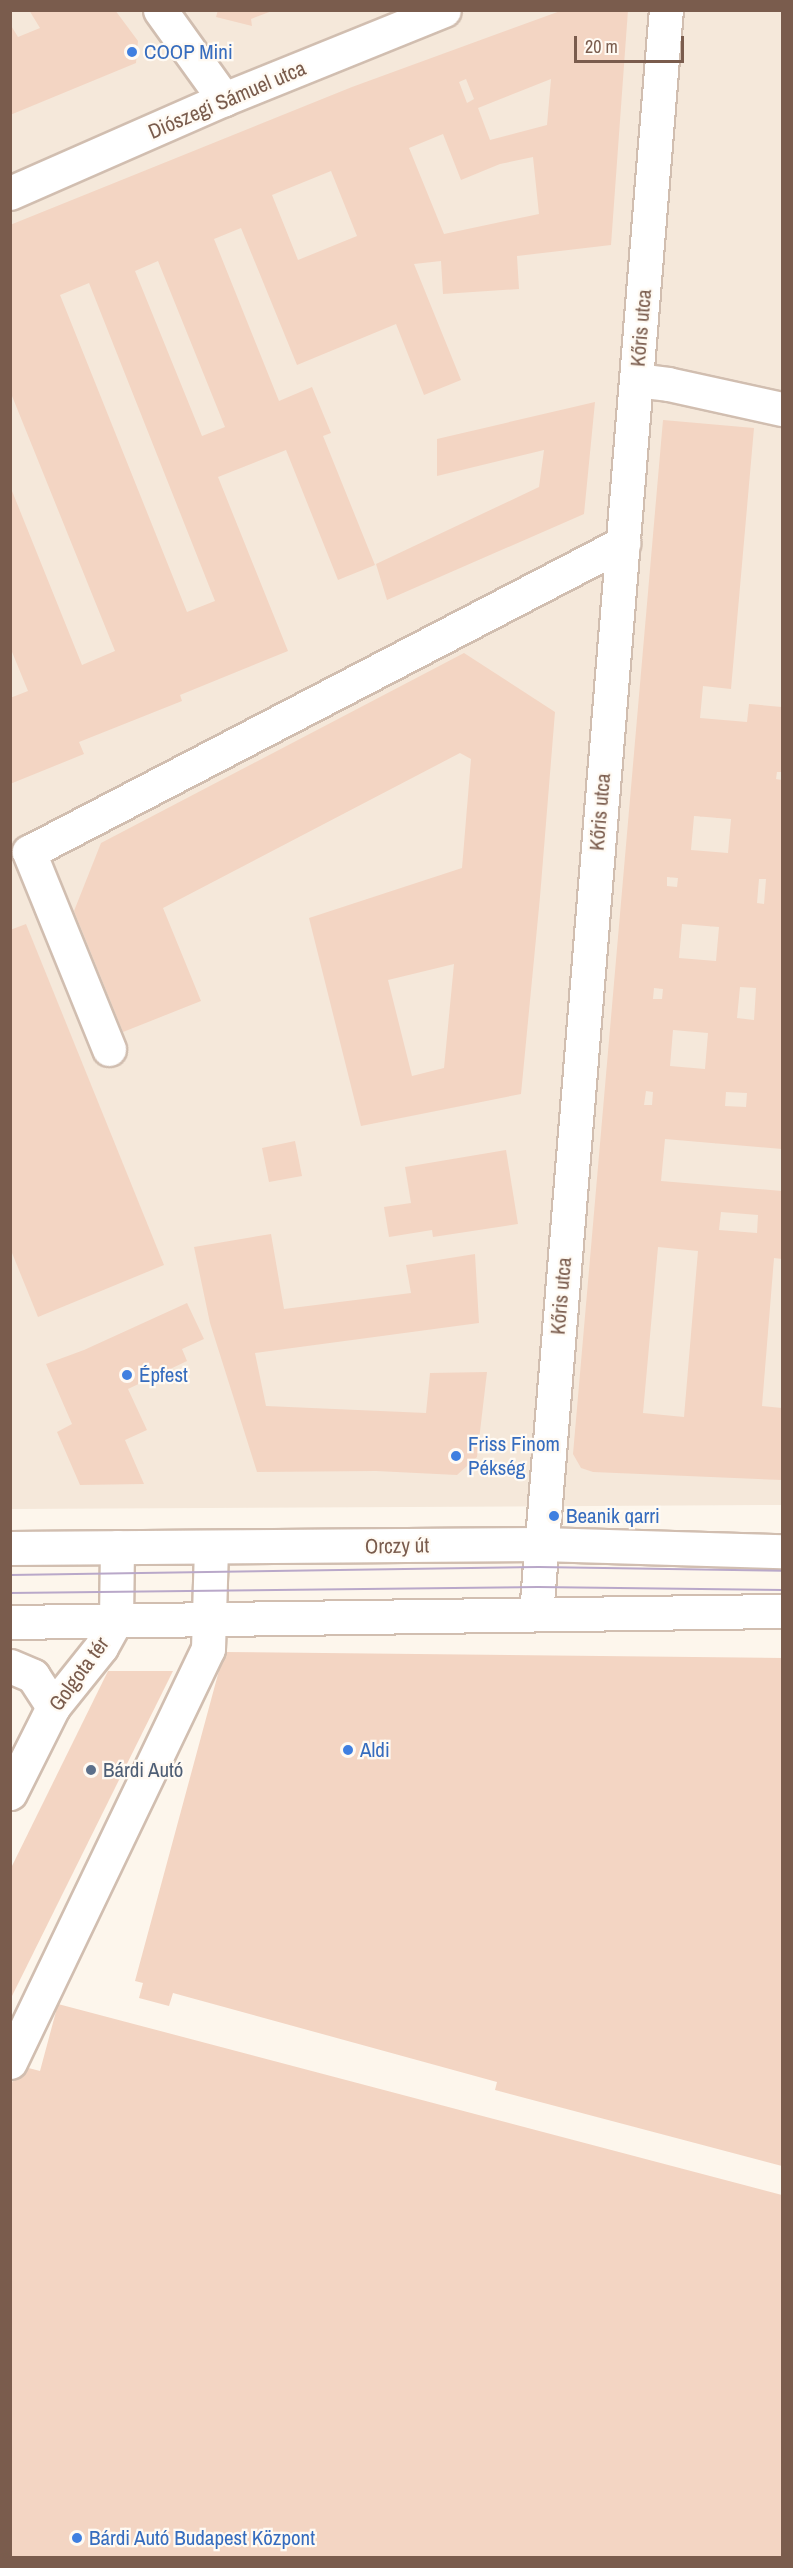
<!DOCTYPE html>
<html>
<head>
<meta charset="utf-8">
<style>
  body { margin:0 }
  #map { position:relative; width:793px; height:2568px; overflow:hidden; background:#fdf6ec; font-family:"Archivo Narrow",sans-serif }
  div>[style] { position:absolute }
  .residential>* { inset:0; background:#f5e8da }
  .building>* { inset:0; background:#f3d5c3 }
  .roads { filter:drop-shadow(2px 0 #d1beb0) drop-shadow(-2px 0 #d1beb0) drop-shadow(0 2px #d1beb0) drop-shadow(0 -2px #d1beb0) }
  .minor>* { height:33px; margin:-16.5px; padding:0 16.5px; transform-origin:16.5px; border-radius:16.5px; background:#fff }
  .tram>* { height:1.5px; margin:-0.75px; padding:0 0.75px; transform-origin:0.75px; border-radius:0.75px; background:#b9a8c9 }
  .dots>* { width:16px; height:16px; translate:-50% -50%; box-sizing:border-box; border:3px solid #fffaf3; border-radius:50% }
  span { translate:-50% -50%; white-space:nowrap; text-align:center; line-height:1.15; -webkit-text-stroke:4.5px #fffaf3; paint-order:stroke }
  .shop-label { font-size:21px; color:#366cbe }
  .left { translate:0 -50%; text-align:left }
  .street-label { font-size:21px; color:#7a5c4d }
  .service-label { font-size:21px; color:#4e5e75 }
  .frame { position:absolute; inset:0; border:12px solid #7a5c4d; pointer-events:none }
  .scale { position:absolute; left:574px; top:36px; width:110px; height:27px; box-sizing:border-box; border:3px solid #7a5c4d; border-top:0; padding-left:8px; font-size:18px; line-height:21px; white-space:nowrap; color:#7a5c4d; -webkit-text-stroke:4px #fffaf3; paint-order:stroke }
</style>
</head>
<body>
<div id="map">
  <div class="residential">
    <div style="clip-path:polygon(10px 11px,782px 11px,782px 1505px,11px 1509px)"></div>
  </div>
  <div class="building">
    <div style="clip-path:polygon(29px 10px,115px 10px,138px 41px,136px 63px,10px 115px,10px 24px,18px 37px,40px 28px)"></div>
    <div style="clip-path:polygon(218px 10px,272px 10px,272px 11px,251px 19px,252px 26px,216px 17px)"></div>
    <div style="clip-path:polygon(evenodd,563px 10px,628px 10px,611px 245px,517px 256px,519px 289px,443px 294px,441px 261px,414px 264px,461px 380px,424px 395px,396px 324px,297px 365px,241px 228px,214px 239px,279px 401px,312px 387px,331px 433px,323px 436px,375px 565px,338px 580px,286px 450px,218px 477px,288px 651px,180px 695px,182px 701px,79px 742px,84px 754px,10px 784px,10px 698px,28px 691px,10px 647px,10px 486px,82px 665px,115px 651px,10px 391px,10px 225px,352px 87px,563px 10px,466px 79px,474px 99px,467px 103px,459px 82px,466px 79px,563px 10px,551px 79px,547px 125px,490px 140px,478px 108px,551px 79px,563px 10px,443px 134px,461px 180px,500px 164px,533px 157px,539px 214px,444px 234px,409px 148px,443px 134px,563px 10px,331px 171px,357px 236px,298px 260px,272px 195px,331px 171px,563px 10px,158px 261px,225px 427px,202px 436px,135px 271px,158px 261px,563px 10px,89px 283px,215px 601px,187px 612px,60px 295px,89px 283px)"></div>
    <div style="clip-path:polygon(595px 402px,584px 514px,387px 600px,376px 564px,539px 487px,544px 450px,437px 476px,437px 439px)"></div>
    <div style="clip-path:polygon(evenodd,663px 420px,754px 428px,731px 689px,703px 686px,700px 718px,747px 722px,749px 704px,782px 707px,782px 772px,777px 772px,776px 779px,782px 780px,782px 1149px,665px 1139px,661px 1181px,782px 1191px,782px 1259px,774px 1258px,762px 1406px,782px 1408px,782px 1480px,593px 1472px,581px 1468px,573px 1454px,663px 420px,694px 816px,731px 819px,728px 853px,691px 850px,694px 816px,663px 420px,667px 877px,678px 878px,677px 887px,667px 886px,667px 877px,663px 420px,759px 879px,766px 879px,764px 904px,757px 903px,759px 879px,663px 420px,682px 924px,719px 927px,716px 961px,679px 958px,682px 924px,663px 420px,740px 987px,756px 988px,754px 1020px,737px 1018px,740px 987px,663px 420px,654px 988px,663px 989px,662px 999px,653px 999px,654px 988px,663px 420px,673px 1030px,708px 1033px,705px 1069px,670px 1066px,673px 1030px,663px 420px,646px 1091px,653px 1092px,652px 1105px,644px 1105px,646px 1091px,663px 420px,726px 1092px,747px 1093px,746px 1107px,725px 1106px,726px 1092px,663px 420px,721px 1212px,758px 1215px,757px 1233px,719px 1230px,721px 1212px,663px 420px,658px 1247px,698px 1251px,684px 1417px,643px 1413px,658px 1247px)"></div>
    <div style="clip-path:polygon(evenodd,464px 653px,555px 712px,540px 897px,521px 1094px,361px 1126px,309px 918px,462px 868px,471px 759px,460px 753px,163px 908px,201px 1001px,123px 1032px,74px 911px,101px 843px,464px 653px,454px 964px,444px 1068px,412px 1076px,388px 980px,454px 964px)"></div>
    <div style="clip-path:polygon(26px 924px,164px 1265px,38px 1317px,10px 1248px,10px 930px)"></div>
    <div style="clip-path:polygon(295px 1141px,302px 1176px,269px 1182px,262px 1148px)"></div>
    <div style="clip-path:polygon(506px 1150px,518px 1224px,433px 1237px,432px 1230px,389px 1237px,384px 1207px,411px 1203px,405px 1167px)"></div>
    <div style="clip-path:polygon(271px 1234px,284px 1309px,411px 1293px,406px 1265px,475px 1254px,479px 1323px,255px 1353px,266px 1406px,426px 1413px,430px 1373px,487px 1372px,477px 1457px,457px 1475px,376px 1471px,257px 1472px,210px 1323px,194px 1247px)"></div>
    <div style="clip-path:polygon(187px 1303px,204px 1339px,182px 1349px,187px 1361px,128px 1389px,147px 1430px,125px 1440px,144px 1484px,80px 1485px,57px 1432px,72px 1424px,46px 1364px,84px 1350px)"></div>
    <div style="clip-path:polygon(224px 1652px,782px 1658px,782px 2166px,495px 2090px,497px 2082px,173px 1993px,169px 2006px,139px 1998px,143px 1983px,135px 1981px)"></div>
    <div style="clip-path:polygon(108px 1671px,173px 1671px,10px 2000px,10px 1870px)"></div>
    <div style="clip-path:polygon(58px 2004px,782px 2195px,782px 2558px,10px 2558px,10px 2090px,17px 2065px,40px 2071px)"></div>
  </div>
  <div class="roads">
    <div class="minor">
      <div style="left:160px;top:10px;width:110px;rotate:54.3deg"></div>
      <div style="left:10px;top:193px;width:234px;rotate:-23.7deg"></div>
      <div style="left:224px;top:99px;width:237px;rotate:-22deg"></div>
      <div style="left:636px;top:380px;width:32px;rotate:7deg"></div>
      <div style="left:668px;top:384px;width:117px;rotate:12.4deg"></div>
      <div style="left:109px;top:1049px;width:213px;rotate:-112.1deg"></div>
      <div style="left:29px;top:852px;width:670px;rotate:-27.48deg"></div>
      <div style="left:10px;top:1548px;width:531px;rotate:-0.43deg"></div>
      <div style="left:541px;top:1544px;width:241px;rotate:1.7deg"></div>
      <div style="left:536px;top:1614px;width:1609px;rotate:-85.37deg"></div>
      <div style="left:10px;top:1622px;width:772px;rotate:-0.82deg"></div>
      <div style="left:10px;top:1666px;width:25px;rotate:23deg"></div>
      <div style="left:33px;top:1676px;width:37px;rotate:57deg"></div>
      <div style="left:10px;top:1793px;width:96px;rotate:-63.4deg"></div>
      <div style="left:53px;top:1707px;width:77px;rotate:-51.3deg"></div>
      <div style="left:101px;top:1647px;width:31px;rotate:-61deg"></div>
      <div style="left:116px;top:1620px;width:73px;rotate:-89.2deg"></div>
      <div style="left:10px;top:2062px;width:458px;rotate:-64.4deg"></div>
      <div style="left:208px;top:1649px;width:101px;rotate:-88.3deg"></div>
    </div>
  </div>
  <div class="tram">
    <div style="left:10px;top:1575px;width:529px;rotate:-0.87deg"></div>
    <div style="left:539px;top:1567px;width:243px;rotate:0.9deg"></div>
    <div style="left:10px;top:1593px;width:528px;rotate:-0.65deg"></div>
    <div style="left:538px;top:1587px;width:244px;rotate:0.7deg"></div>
  </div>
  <div class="dots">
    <div style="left:132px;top:52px;background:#3f7fe0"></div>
    <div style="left:127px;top:1375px;background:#3f7fe0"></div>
    <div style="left:456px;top:1456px;background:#3f7fe0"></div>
    <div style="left:554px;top:1516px;background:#3f7fe0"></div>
    <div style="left:348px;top:1750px;background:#3f7fe0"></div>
    <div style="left:91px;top:1770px;background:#5c6f8a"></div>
    <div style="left:77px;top:2538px;background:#3f7fe0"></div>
  </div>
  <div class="shop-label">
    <span class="left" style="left:144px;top:52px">COOP Mini</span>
    <span class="left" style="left:139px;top:1375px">Épfest</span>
    <span class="left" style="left:468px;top:1456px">Friss Finom<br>Pékség</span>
    <span class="left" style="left:566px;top:1516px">Beanik qarri</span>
    <span class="left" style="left:360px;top:1750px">Aldi</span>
    <span class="left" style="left:89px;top:2538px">Bárdi Autó Budapest Központ</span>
  </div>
  <div class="street-label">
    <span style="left:227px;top:100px;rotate:-23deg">Diószegi Sámuel utca</span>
    <span style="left:641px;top:328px;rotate:-85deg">Kőris utca</span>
    <span style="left:600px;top:812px;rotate:-85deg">Kőris utca</span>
    <span style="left:561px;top:1296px;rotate:-85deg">Kőris utca</span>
    <span style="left:397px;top:1546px;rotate:-1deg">Orczy út</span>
    <span style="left:79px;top:1674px;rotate:-54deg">Golgota tér</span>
  </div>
  <div class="service-label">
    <span class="left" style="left:103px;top:1770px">Bárdi Autó</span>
  </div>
  <div class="frame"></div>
  <div class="scale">20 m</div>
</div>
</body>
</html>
